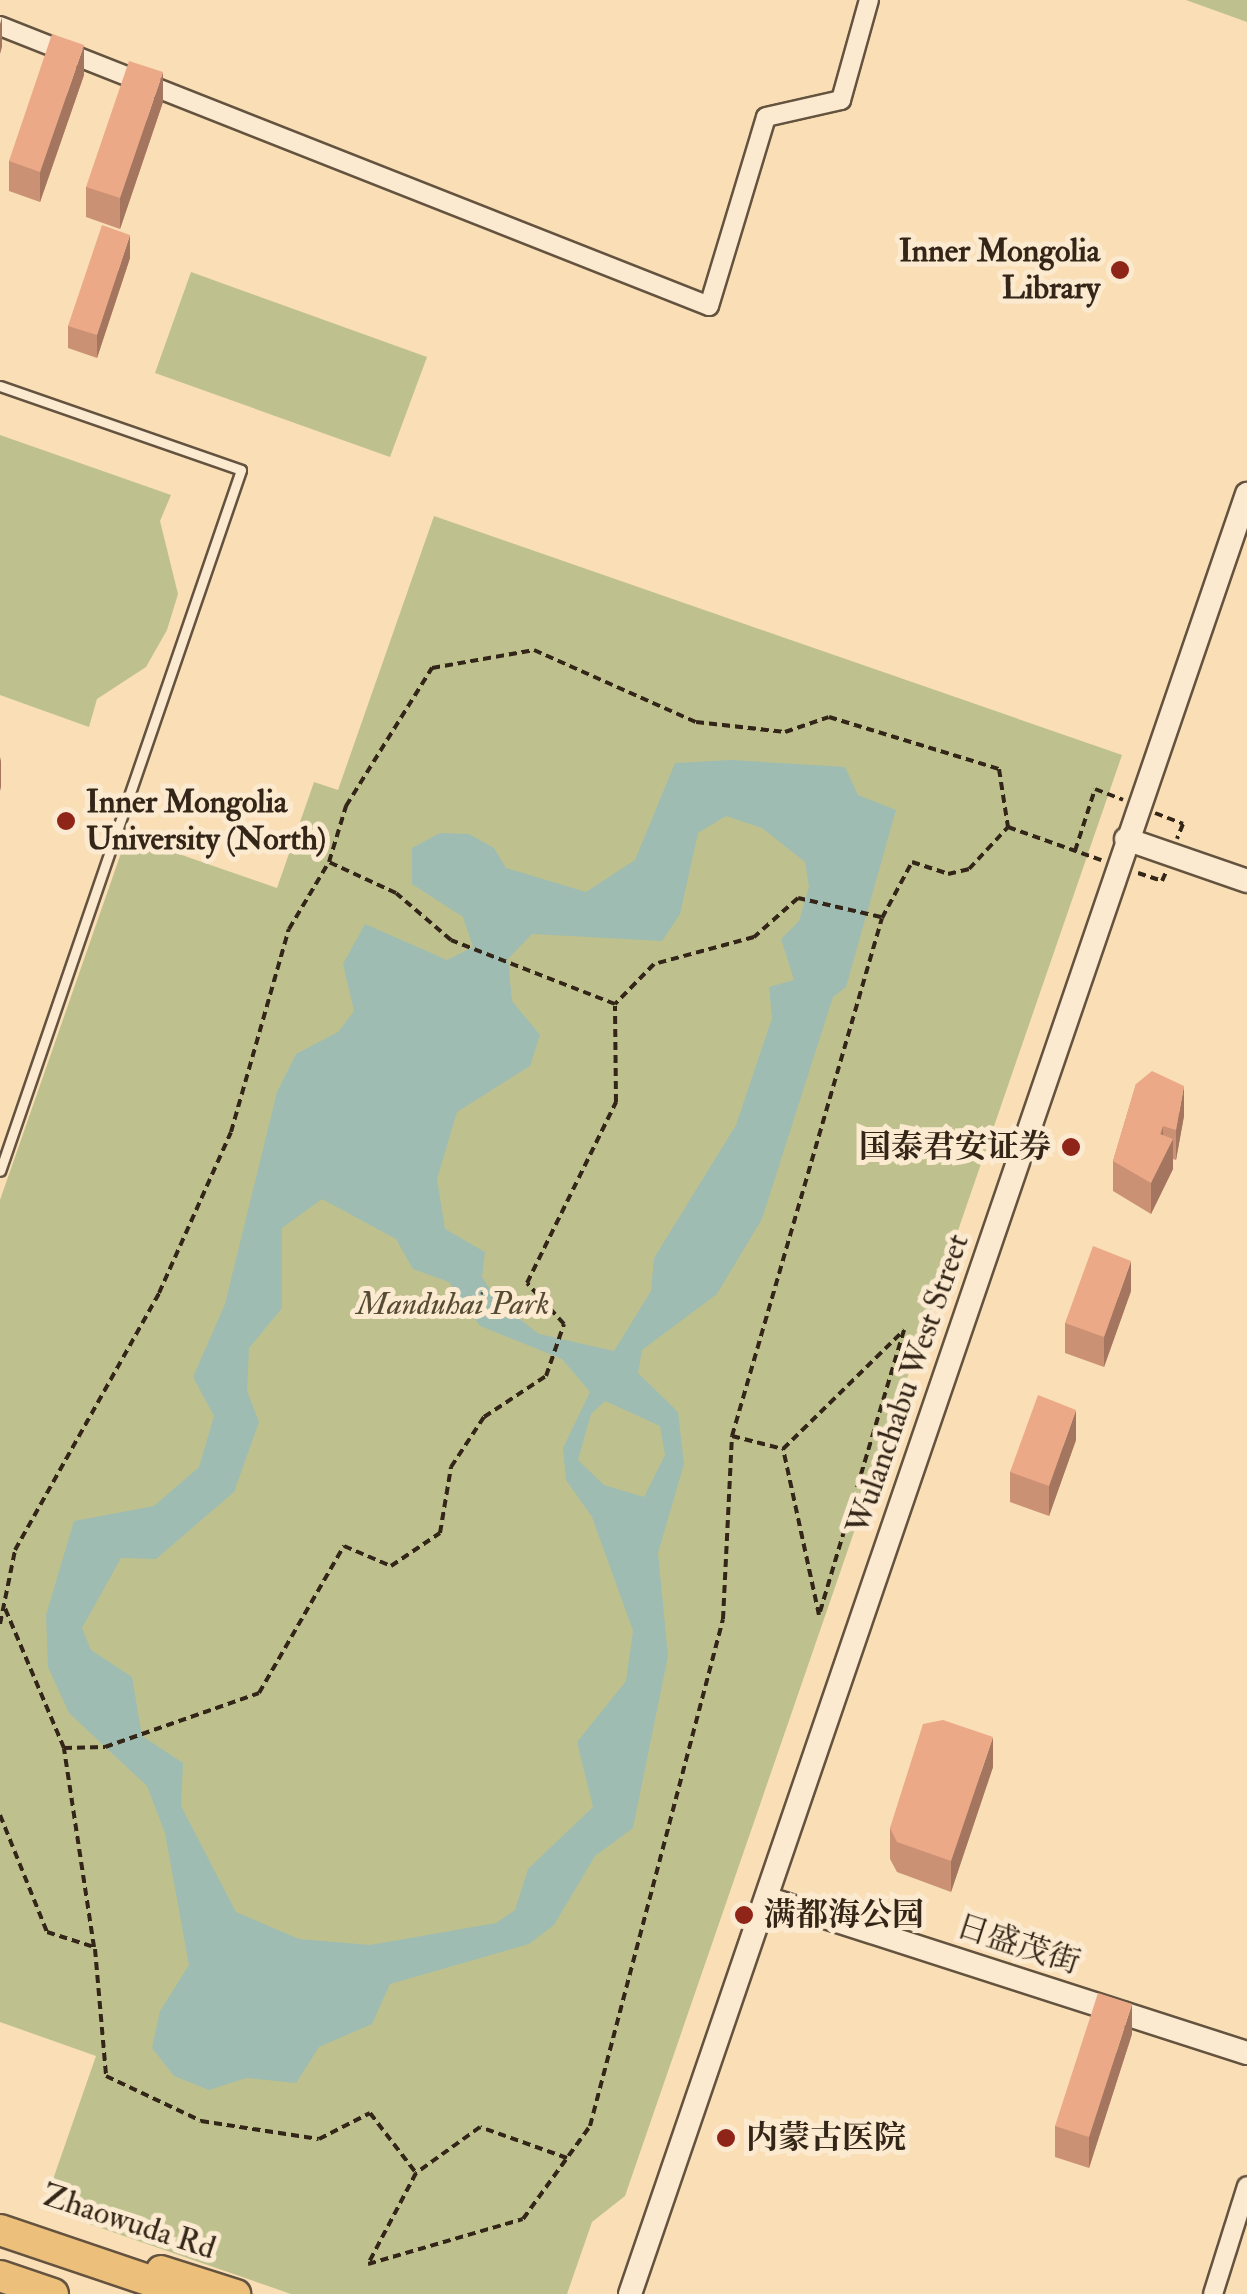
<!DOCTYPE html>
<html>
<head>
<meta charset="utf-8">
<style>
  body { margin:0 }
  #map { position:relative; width:1247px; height:2294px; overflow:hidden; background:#f9deb6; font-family:"IM FELL Double Pica","Noto Serif SC",serif }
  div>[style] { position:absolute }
  .green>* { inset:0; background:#bec18e }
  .water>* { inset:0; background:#9ebcb2 }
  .path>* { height:4px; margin-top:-2px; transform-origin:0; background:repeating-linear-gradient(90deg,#332517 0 8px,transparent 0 13px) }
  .roads { filter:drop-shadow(2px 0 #64533f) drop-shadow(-2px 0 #64533f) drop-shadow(0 2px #64533f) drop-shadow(0 -2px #64533f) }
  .service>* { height:9px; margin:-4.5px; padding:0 4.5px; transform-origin:4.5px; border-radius:4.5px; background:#fbead0 }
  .minor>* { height:18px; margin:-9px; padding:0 9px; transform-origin:9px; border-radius:9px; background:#fbead0 }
  .tertiary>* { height:22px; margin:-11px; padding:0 11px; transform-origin:11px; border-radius:11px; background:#fbead0 }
  .primary>* { height:28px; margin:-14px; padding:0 14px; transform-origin:14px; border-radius:14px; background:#ecbf7b }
  .trunk>* { height:30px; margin:-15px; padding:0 15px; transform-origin:15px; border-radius:15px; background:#ecbf7b }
  .wall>* { inset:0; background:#ca9175 }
  .shaded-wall>* { inset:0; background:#a4765f }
  .building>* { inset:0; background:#eba988 }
  .dots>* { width:28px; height:28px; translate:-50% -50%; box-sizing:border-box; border:5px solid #fbead0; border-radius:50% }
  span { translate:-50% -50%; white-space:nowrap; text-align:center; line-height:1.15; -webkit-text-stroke:10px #fbead0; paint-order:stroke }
  .poi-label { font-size:32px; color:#332517; font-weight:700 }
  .right { translate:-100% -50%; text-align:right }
  .left { translate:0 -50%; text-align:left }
  .park-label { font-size:32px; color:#564c35; font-style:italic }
  .street-label { font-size:32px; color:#332517 }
</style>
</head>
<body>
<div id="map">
  <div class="green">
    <div style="clip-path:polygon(1186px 0,1247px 0,1247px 22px)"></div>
    <div style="clip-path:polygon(191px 272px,427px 357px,390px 457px,155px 373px)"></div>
    <div style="clip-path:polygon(0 435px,171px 495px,160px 521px,178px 594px,167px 630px,146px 667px,97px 699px,89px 727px,0 695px)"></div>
    <div style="clip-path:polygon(434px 516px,1122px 755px,625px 2196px,592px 2222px,567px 2294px,291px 2294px,43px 2208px,96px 2056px,0 2022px,0 1200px,127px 836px,277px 888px,314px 782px,338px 790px)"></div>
  </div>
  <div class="water">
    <div style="clip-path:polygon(evenodd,731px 760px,845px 767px,858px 795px,896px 810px,846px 987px,833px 997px,762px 1219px,717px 1294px,642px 1350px,638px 1373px,678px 1412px,684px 1464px,658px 1553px,668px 1656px,633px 1828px,595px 1856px,554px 1925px,529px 1944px,390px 1984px,372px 2024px,319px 2047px,296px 2083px,246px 2078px,209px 2090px,174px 2076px,152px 2048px,160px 2011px,189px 1965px,165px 1833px,147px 1786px,69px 1713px,48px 1667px,46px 1615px,74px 1521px,154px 1506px,199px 1467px,214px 1416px,193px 1377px,225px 1304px,277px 1092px,296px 1054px,338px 1032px,354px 1011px,343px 964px,365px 924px,447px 960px,473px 947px,463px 917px,412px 884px,412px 848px,440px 833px,469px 834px,494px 848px,506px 868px,586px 892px,635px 860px,675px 763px,731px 760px,726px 816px,762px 828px,805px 862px,809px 887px,799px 921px,781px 939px,794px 980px,769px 987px,772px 1018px,736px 1125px,654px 1258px,651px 1291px,614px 1351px,539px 1334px,499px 1303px,482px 1277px,485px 1252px,445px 1229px,437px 1179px,457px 1112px,530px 1066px,540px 1035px,512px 1001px,508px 959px,532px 934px,662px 941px,680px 914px,698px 833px,726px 816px,731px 760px,322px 1199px,396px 1239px,413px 1269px,449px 1282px,480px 1326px,562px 1359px,590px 1392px,563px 1448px,566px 1480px,592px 1517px,633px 1631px,626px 1681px,577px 1742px,593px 1807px,528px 1869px,515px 1910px,496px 1923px,370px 1945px,299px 1939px,236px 1912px,181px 1806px,183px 1763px,142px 1736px,132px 1677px,91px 1650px,82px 1628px,121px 1558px,156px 1559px,234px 1492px,259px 1422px,247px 1391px,249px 1348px,282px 1308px,282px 1228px,322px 1199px,731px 760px,605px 1401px,660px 1426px,665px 1455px,644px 1497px,604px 1485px,578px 1460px,591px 1414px,605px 1401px)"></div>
  </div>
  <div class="path">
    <div style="left:1155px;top:813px;width:30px;rotate:21deg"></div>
    <div style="left:1183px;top:824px;width:16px;rotate:112deg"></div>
    <div style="left:1075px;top:851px;width:65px;rotate:-72.1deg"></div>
    <div style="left:1095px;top:789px;width:30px;rotate:21deg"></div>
    <div style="left:1138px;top:873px;width:25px;rotate:18deg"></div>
    <div style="left:1162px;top:881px;width:10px;rotate:-66deg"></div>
    <div style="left:881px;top:917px;width:85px;rotate:-167.1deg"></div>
    <div style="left:798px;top:898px;width:59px;rotate:138.4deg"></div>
    <div style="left:754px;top:937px;width:104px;rotate:164.9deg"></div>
    <div style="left:654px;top:964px;width:56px;rotate:134.3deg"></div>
    <div style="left:615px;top:1004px;width:176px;rotate:-158.7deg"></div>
    <div style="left:451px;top:940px;width:72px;rotate:-139.5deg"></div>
    <div style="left:396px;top:893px;width:74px;rotate:-155.2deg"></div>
    <div style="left:329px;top:862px;width:59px;rotate:-73.1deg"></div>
    <div style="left:346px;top:806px;width:163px;rotate:-58.1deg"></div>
    <div style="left:432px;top:668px;width:104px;rotate:-10deg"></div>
    <div style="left:534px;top:650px;width:177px;rotate:24deg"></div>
    <div style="left:696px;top:722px;width:90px;rotate:6.4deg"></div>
    <div style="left:785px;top:732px;width:46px;rotate:-18.8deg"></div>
    <div style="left:829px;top:717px;width:178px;rotate:17deg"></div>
    <div style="left:999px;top:769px;width:59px;rotate:81.2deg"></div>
    <div style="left:904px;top:1330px;width:297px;rotate:106.6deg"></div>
    <div style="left:819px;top:1615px;width:170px;rotate:-102.2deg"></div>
    <div style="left:783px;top:1449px;width:170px;rotate:-44.5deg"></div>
    <div style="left:732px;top:1436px;width:53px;rotate:14.3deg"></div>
    <div style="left:0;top:1624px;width:76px;rotate:-78.5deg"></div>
    <div style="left:15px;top:1550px;width:295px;rotate:-60.7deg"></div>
    <div style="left:159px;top:1293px;width:176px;rotate:-65.9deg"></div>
    <div style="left:231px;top:1132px;width:211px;rotate:-74.1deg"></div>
    <div style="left:289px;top:929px;width:78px;rotate:-59.2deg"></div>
    <div style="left:64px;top:1748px;width:41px;rotate:-1.4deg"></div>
    <div style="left:105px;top:1747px;width:163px;rotate:-19.3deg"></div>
    <div style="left:259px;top:1693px;width:170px;rotate:-60deg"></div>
    <div style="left:344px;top:1546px;width:51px;rotate:23.1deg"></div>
    <div style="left:391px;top:1566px;width:59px;rotate:-34deg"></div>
    <div style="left:440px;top:1533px;width:67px;rotate:-80.5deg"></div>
    <div style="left:451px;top:1467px;width:60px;rotate:-56.6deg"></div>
    <div style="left:484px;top:1417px;width:74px;rotate:-33.5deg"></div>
    <div style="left:546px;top:1376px;width:55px;rotate:-70.9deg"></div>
    <div style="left:564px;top:1324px;width:55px;rotate:-132.1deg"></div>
    <div style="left:527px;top:1283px;width:202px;rotate:-63.8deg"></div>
    <div style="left:616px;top:1102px;width:96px;rotate:-90.6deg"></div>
    <div style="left:0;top:1815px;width:126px;rotate:68.1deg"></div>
    <div style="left:47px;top:1932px;width:49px;rotate:17.7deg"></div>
    <div style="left:94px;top:1947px;width:201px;rotate:-98.6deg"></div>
    <div style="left:64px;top:1748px;width:154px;rotate:-112.9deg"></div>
    <div style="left:95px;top:1949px;width:127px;rotate:85deg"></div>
    <div style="left:106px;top:2076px;width:105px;rotate:25.3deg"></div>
    <div style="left:201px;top:2121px;width:119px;rotate:8.7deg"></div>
    <div style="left:319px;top:2139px;width:57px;rotate:-27deg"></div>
    <div style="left:370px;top:2113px;width:76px;rotate:52.5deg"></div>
    <div style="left:567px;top:2158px;width:92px;rotate:-160.4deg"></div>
    <div style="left:480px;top:2127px;width:79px;rotate:144.3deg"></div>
    <div style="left:416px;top:2173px;width:103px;rotate:117.8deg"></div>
    <div style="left:368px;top:2264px;width:161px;rotate:-16.2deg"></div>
    <div style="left:523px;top:2219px;width:115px;rotate:-54.2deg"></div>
    <div style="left:590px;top:2126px;width:524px;rotate:-75.3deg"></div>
    <div style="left:723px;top:1619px;width:183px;rotate:-87.2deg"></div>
    <div style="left:732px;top:1436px;width:539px;rotate:-73.85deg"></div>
    <div style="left:882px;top:918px;width:64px;rotate:-61.8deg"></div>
    <div style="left:912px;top:862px;width:38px;rotate:18deg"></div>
    <div style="left:948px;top:874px;width:22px;rotate:-13deg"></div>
    <div style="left:969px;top:869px;width:57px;rotate:-47.1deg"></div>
    <div style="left:1008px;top:827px;width:99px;rotate:19.5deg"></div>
  </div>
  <div class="roads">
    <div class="service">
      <div style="left:0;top:386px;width:255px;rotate:19.2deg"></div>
      <div style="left:241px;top:470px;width:741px;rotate:108.97deg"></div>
    </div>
    <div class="minor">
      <div style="left:0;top:26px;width:762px;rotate:21.55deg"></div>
      <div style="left:709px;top:306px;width:197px;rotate:-73.2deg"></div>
      <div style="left:766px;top:117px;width:77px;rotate:-12.8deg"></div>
      <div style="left:841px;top:100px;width:104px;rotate:-74.4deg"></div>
      <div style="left:1213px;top:2294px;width:113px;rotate:-72.5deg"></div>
    </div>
    <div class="tertiary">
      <div style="left:1126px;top:839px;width:128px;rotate:19.1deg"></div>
      <div style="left:769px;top:1899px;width:502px;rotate:17.86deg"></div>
      <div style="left:630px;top:2294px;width:1903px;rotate:-71.08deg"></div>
    </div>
    <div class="primary">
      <div style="left:161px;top:2270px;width:79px;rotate:17.7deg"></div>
    </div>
    <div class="trunk">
      <div style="left:0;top:2230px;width:200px;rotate:18.7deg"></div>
      <div style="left:0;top:2276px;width:56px;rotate:18.8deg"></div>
    </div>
  </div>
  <div class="wall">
    <div style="clip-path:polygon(84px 75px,40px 202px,9px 191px,9px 161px)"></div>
    <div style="clip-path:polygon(163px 102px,120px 229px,86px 217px,86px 187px)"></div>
    <div style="clip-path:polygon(130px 258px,97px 358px,68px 348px,68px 326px)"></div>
    <div style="clip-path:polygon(1136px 1084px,1184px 1116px,1176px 1160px,1173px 1159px,1173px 1169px,1151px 1214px,1113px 1191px,1113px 1161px)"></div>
    <div style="clip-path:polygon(1131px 1291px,1104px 1367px,1065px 1353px,1065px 1323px)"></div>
    <div style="clip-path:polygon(1076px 1440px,1049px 1516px,1010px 1502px,1010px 1472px)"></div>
    <div style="clip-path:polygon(993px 1767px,951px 1892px,897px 1872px,890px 1859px,890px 1828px)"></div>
    <div style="clip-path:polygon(1132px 2034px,1089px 2168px,1055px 2157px,1055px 2126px)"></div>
  </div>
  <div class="shaded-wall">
    <div style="clip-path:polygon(2px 17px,2px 47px,0 54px,0 24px)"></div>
    <div style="clip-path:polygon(84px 45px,84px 75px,40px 202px,40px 172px)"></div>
    <div style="clip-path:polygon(163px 72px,163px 102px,120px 229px,120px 198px)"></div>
    <div style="clip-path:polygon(130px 235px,130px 258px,97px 358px,97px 335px)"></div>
    <div style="clip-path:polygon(1px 757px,1px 787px,0 791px,0 761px)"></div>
    <div style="clip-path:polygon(1184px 1086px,1184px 1116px,1176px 1160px,1176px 1130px)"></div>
    <div style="clip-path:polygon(1163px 1126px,1163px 1156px,1173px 1139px,1173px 1169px,1151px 1214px,1151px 1183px)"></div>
    <div style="clip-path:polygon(1131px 1261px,1131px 1291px,1104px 1367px,1104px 1337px)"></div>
    <div style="clip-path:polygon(1076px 1410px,1076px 1440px,1049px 1516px,1049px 1486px)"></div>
    <div style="clip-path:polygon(993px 1737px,993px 1767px,951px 1892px,951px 1861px)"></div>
    <div style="clip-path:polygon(1132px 2004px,1132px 2034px,1089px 2168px,1089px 2137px)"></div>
  </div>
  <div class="building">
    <div style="clip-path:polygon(52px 34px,84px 45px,40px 172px,9px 161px)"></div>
    <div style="clip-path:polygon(129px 61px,163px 72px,120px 198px,86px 187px)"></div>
    <div style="clip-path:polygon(102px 225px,130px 235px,97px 335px,68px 326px)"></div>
    <div style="clip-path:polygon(1152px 1071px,1184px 1086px,1176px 1130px,1163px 1126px,1160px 1134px,1173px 1139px,1151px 1183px,1113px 1161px,1136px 1084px)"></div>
    <div style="clip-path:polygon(1093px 1246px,1131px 1261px,1104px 1337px,1065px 1323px)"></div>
    <div style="clip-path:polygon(1038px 1395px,1076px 1410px,1049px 1486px,1010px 1472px)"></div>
    <div style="clip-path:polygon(943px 1720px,993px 1737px,951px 1861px,897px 1842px,890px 1828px,923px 1724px)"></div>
    <div style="clip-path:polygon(1098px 1993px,1132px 2004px,1089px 2137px,1055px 2126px)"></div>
  </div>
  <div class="dots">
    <div style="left:1120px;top:270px;background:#8f2418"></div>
    <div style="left:66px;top:821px;background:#8f2418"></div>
    <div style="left:1071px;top:1147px;background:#8f2418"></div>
    <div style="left:744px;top:1915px;background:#8f2418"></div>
    <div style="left:726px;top:2138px;background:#8f2418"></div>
  </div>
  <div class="poi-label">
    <span class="right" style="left:1100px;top:270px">Inner Mongolia<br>Library</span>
    <span class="left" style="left:86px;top:821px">Inner Mongolia<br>University (North)</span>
    <span class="right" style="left:1051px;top:1147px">国泰君安证券</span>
    <span class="left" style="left:764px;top:1915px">满都海公园</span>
    <span class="left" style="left:746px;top:2138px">内蒙古医院</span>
  </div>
  <div class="park-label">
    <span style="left:453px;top:1304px">Manduhai Park</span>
  </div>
  <div class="street-label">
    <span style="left:908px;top:1384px;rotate:-71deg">Wulanchabu West Street</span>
    <span style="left:1018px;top:1945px;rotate:18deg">日盛茂街</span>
    <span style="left:129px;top:2222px;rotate:18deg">Zhaowuda Rd</span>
  </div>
</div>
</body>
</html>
